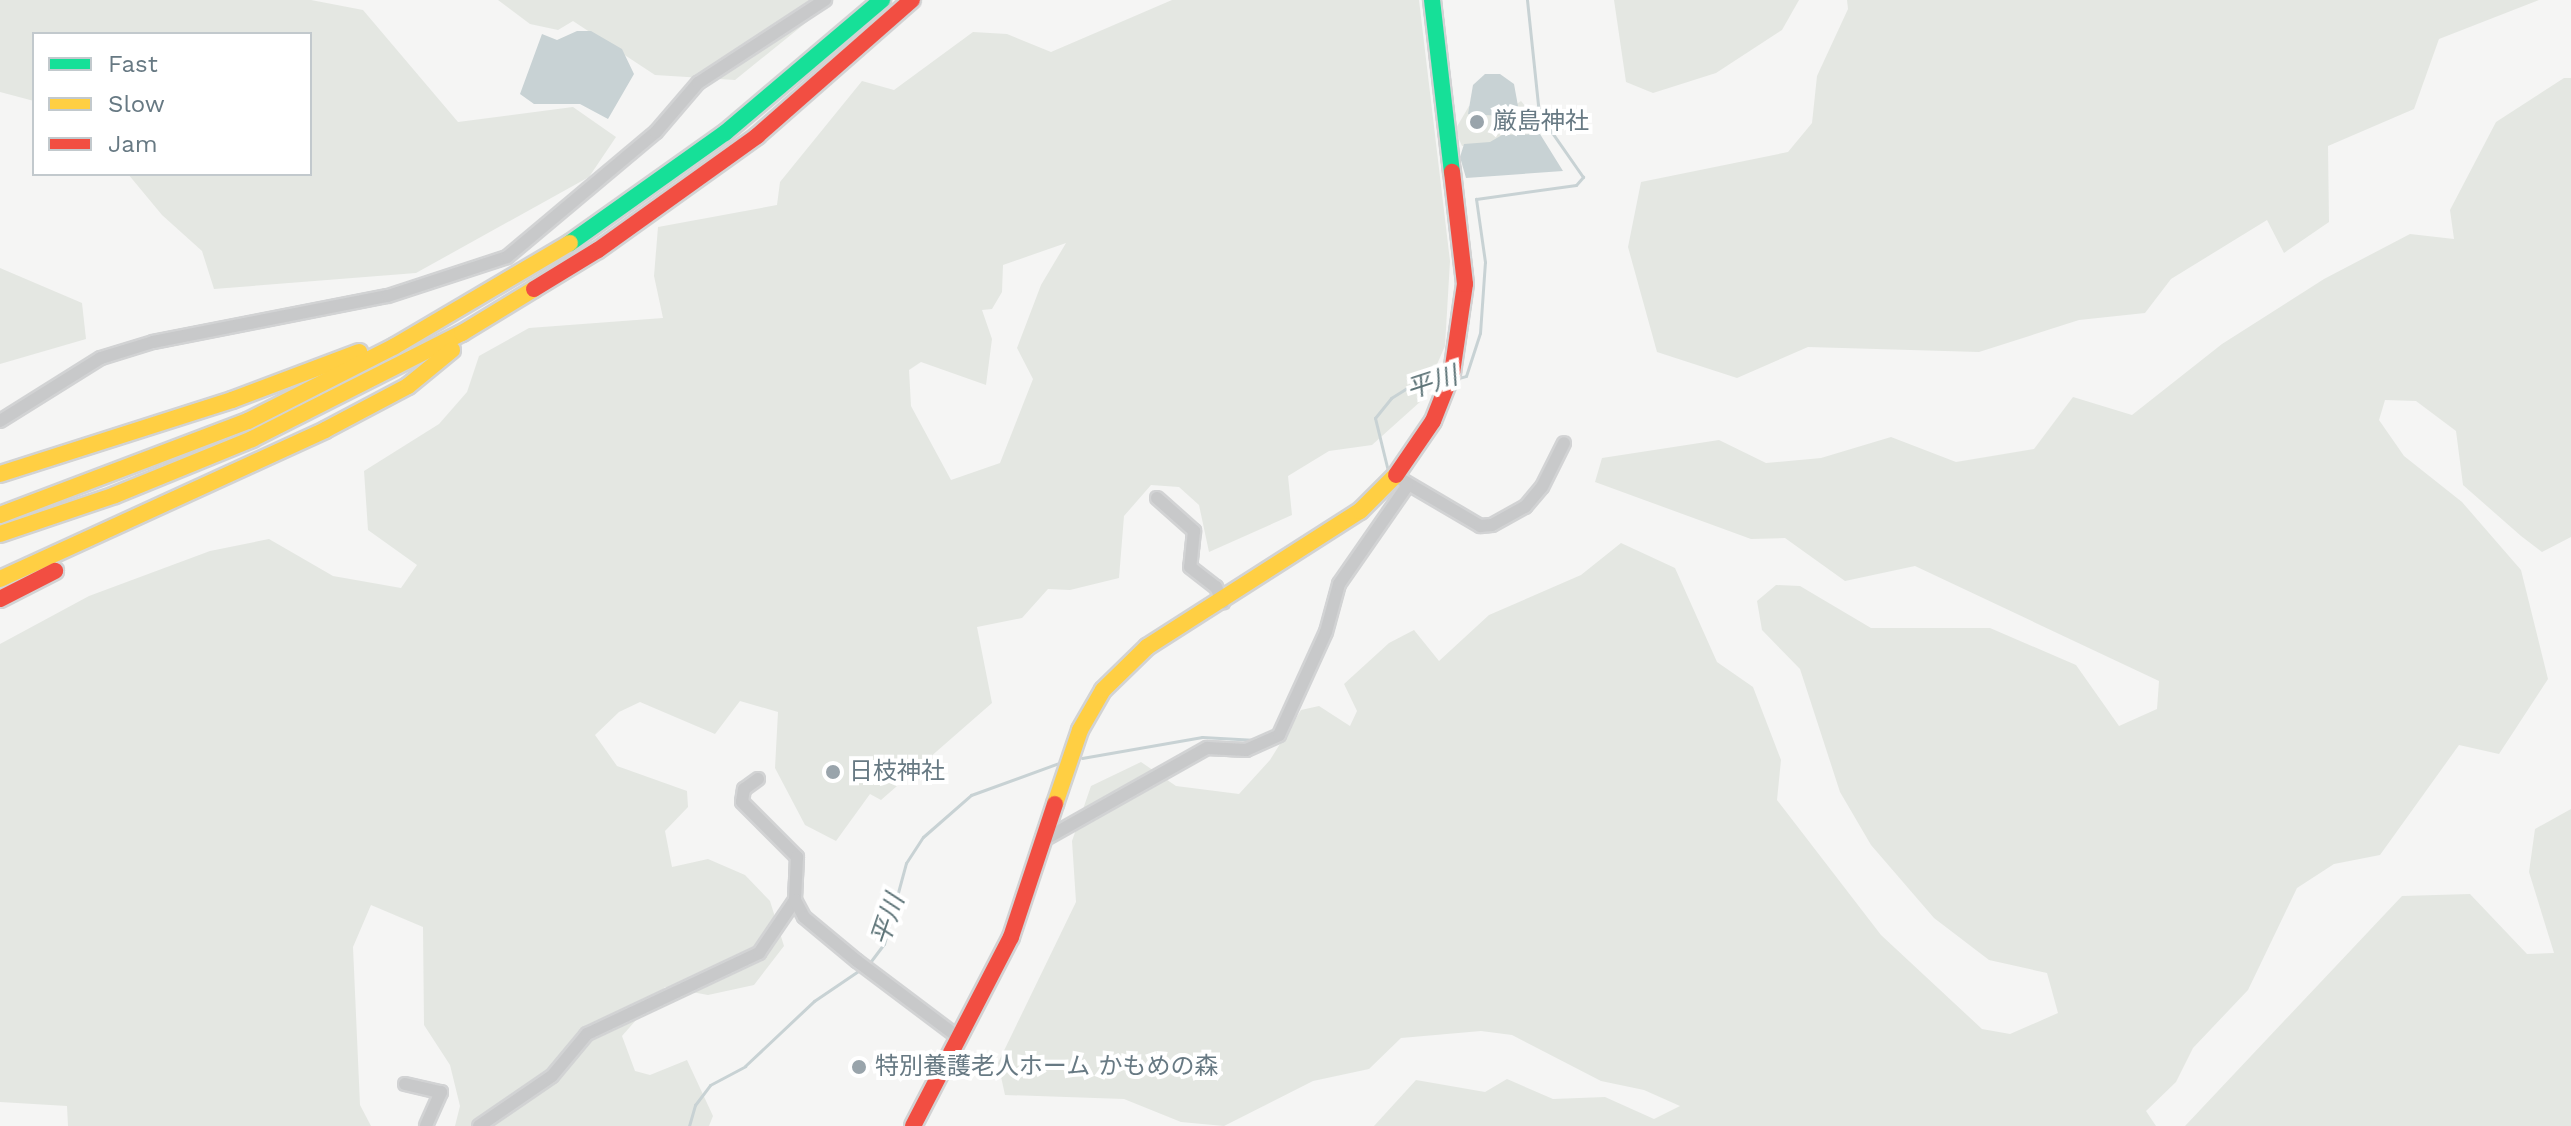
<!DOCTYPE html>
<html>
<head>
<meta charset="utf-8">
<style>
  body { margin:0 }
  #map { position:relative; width:2571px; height:1126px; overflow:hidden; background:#f5f5f4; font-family:"Work Sans","Noto Sans JP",sans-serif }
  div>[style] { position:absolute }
  .green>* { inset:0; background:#e4e7e2 }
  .water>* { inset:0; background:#c8d2d4 }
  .stream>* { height:3px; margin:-1.5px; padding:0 1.5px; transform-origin:1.5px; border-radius:1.5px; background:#c8d2d4 }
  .roads { filter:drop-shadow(2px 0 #d2d3d4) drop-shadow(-2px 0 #d2d3d4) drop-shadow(0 2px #d2d3d4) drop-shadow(0 -2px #d2d3d4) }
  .street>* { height:12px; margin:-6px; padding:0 6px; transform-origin:6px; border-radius:6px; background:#c8c9ca }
  .fast>* { height:16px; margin:-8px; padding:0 8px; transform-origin:8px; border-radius:8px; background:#16e098 }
  .slow>* { height:16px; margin:-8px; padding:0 8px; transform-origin:8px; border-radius:8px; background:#ffcf43 }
  .jam>* { height:16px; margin:-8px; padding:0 8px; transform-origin:8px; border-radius:8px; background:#f24e42 }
  .dots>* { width:22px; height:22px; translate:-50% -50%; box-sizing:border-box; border:4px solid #fff; border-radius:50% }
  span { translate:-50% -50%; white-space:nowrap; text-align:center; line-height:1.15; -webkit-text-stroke:8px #fff; paint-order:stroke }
  .poi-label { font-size:24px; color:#677983 }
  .left { translate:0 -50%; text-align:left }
  .water-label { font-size:26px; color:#5e7478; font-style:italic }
  .legend { position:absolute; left:32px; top:32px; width:280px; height:144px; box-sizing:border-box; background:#fff; border:2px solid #c2c9cd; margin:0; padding:10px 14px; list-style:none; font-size:24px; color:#677983 }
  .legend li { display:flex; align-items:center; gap:16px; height:40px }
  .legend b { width:40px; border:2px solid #c2c9cd }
</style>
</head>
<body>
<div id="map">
  <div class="green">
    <div style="clip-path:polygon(0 0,311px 0,363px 10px,458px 122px,573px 107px,616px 137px,589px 177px,416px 273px,214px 289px,202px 251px,162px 215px,128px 174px,310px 174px,310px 34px,34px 34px,34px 101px,0 92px)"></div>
    <div style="clip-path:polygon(498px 0,834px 0,735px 80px,655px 75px,573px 21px,558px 30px,530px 24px)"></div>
    <div style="clip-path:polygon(evenodd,1172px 0,1419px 0,1450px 261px,1445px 346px,1421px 401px,1372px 445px,1329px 451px,1288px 476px,1292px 515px,1209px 552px,1199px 505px,1179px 487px,1151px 485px,1124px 516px,1119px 578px,1070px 590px,1048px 589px,1022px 618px,977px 627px,992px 703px,881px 800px,870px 794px,836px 841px,805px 825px,775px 768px,778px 712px,740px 701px,715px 734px,640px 702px,619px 712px,595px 735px,617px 766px,687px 791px,688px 807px,665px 831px,672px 867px,708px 859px,745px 875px,770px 901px,784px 946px,754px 985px,708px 995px,665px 987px,622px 1036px,635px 1071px,650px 1075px,687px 1060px,713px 1116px,709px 1126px,455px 1126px,460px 1106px,450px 1065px,424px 1025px,423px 927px,371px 905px,353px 947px,360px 1105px,371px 1126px,68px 1126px,67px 1106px,0 1102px,0 644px,89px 596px,210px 551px,269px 539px,333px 576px,401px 588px,417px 565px,368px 530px,364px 471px,439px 424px,467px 392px,479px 356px,529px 328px,663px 318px,654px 276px,658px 227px,777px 205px,780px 182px,862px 81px,894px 90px,973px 32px,1007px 34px,1051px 52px,1172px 0,1066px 243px,1041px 285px,1017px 348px,1033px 379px,1000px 463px,951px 480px,911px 406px,909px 370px,921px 362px,986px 385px,992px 339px,982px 310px,992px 309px,1002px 292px,1003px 265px,1066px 243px)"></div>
    <div style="clip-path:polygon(1614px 0,1799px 0,1782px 30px,1716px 73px,1653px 93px,1626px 82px)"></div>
    <div style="clip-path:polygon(1847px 0,2539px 0,2439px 39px,2414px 109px,2328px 146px,2329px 222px,2284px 253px,2267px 220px,2171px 279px,2145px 313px,2079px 320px,1979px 352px,1808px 347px,1737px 378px,1657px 352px,1628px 247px,1641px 182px,1788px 152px,1812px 123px,1817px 76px,1848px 9px)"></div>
    <div style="clip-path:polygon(2564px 78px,2571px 78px,2571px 537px,2542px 552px,2521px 536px,2463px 485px,2456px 431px,2416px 401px,2385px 400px,2379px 420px,2404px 456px,2462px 502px,2521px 570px,2548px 679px,2499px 754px,2459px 745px,2380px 855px,2334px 864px,2297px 888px,2248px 990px,2193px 1048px,2176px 1082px,2146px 1111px,2156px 1126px,1374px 1126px,1416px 1080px,1485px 1092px,1507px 1079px,1553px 1099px,1605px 1097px,1654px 1119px,1680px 1106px,1644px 1090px,1601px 1081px,1512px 1035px,1481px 1031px,1401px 1038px,1369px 1069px,1313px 1081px,1224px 1126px,1181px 1122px,1124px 1099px,1005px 1095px,998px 1063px,1076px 902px,1072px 841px,1091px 786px,1141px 762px,1176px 786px,1239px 794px,1270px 760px,1301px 710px,1319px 706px,1350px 726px,1357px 711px,1344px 684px,1389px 643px,1414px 630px,1439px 661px,1489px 615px,1581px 575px,1621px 543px,1675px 568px,1717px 662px,1753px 687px,1781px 760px,1777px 800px,1881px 935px,1982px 1029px,2010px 1034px,2058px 1013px,2047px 973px,1989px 960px,1934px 918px,1871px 845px,1840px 792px,1800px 669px,1762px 630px,1757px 601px,1776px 585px,1800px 586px,1871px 628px,1990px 628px,2076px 665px,2119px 726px,2157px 709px,2159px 681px,1915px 566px,1845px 581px,1785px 538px,1751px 539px,1595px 482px,1602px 458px,1719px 440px,1766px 463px,1821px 458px,1891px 437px,1956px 462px,2034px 449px,2073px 397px,2132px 415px,2222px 344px,2324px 279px,2410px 234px,2454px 239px,2450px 210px,2496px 122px)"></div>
    <div style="clip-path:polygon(1521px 101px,1538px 121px,1535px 140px,1462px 146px,1455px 130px,1469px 106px,1512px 107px)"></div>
    <div style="clip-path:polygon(0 268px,82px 303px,86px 339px,0 364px)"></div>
    <div style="clip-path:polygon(2571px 809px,2571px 1126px,2185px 1126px,2402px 896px,2470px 894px,2527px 954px,2554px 953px,2529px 872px,2535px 829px)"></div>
  </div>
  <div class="water">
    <div style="clip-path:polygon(577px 31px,591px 31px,622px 49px,634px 74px,608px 119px,580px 104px,534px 104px,520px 94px,542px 34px,557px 40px)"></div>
    <div style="clip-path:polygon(1500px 74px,1514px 84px,1520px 117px,1468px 114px,1473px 85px,1485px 74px)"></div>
    <div style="clip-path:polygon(1540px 134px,1563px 171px,1466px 178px,1460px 157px,1464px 144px,1490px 142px,1502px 135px)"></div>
  </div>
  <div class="stream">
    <div style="left:1455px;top:379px;width:11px;rotate:-15deg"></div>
    <div style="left:1466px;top:376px;width:45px;rotate:-72deg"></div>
    <div style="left:1480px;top:333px;width:71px;rotate:-86deg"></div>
    <div style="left:1485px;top:262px;width:64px;rotate:-98.1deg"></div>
    <div style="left:1476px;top:199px;width:101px;rotate:-8deg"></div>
    <div style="left:1576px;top:185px;width:11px;rotate:-49deg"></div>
    <div style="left:1583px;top:177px;width:77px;rotate:-124.9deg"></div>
    <div style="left:1539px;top:114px;width:115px;rotate:-96deg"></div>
    <div style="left:1389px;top:475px;width:59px;rotate:-103.8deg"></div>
    <div style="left:1375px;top:418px;width:26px;rotate:-51deg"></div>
    <div style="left:1391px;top:398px;width:25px;rotate:-32deg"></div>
    <div style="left:1412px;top:385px;width:31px;rotate:-7deg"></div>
    <div style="left:1328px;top:603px;width:19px;rotate:-78deg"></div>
    <div style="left:1332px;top:584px;width:103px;rotate:-55.2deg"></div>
    <div style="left:1391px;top:499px;width:13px;rotate:-90deg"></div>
    <div style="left:1289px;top:699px;width:48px;rotate:-65.6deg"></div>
    <div style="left:1082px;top:758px;width:122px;rotate:-9.9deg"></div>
    <div style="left:1202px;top:737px;width:54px;rotate:3.2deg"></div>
    <div style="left:868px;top:965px;width:26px;rotate:-53deg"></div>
    <div style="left:884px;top:944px;width:84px;rotate:-74.8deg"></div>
    <div style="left:906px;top:863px;width:31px;rotate:-57deg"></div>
    <div style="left:923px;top:837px;width:64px;rotate:-41.2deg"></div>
    <div style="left:971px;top:795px;width:94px;rotate:-20deg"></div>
    <div style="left:689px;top:1126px;width:22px;rotate:-74deg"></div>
    <div style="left:695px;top:1105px;width:25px;rotate:-53deg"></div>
    <div style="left:710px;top:1085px;width:40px;rotate:-28deg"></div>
    <div style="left:745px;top:1066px;width:95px;rotate:-43.3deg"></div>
    <div style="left:814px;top:1001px;width:57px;rotate:-34.2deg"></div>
  </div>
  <div class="roads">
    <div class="street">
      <div style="left:0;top:421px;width:119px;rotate:-32deg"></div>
      <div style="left:101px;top:358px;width:54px;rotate:-17.1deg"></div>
      <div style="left:153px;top:342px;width:239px;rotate:-11.1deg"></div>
      <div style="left:388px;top:296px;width:125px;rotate:-18.1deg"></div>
      <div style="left:507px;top:257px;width:194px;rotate:-40deg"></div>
      <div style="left:656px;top:132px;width:65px;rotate:-49.4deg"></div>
      <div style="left:698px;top:83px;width:152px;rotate:-33.2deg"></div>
      <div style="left:1402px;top:480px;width:91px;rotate:30.5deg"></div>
      <div style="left:1480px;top:526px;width:12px;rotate:-5deg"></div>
      <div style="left:1492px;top:525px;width:38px;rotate:-29deg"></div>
      <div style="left:1525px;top:507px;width:26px;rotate:-50deg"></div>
      <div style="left:1542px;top:487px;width:49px;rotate:-63.4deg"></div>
      <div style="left:1157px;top:498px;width:50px;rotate:41.7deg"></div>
      <div style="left:1194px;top:531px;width:36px;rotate:96deg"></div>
      <div style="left:1190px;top:567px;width:33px;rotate:38deg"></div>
      <div style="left:1216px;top:587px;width:17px;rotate:65deg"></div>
      <div style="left:758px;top:779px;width:17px;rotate:144deg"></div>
      <div style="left:744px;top:789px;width:13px;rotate:99deg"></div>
      <div style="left:742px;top:802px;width:78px;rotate:45deg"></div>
      <div style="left:797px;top:857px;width:43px;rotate:92.7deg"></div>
      <div style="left:1047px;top:838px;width:184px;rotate:-29.4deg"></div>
      <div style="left:1207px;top:748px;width:39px;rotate:3deg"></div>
      <div style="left:1246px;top:750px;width:36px;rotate:-24deg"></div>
      <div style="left:1279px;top:735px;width:113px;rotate:-65.5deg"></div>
      <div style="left:1326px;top:632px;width:50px;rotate:-74.8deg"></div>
      <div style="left:1339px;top:584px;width:119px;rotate:-55.2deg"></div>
      <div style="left:405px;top:1084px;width:37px;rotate:13deg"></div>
      <div style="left:441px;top:1092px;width:37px;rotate:114deg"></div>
      <div style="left:479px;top:1126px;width:88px;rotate:-34.4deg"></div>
      <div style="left:552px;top:1076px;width:55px;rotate:-50.2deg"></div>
      <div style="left:587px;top:1034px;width:190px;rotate:-25.2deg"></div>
      <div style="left:759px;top:953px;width:64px;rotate:-55.8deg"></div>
      <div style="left:795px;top:900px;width:19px;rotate:62deg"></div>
      <div style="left:804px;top:917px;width:69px;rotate:39.7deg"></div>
      <div style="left:857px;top:961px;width:128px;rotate:37deg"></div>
    </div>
    <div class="fast">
      <div style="left:1432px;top:0;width:173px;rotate:83.4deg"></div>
      <div style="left:570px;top:243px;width:190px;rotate:-35.4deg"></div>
      <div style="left:725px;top:133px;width:206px;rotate:-40.3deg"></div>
    </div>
    <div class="slow">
      <div style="left:0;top:474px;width:244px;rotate:-17.7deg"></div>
      <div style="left:232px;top:400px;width:136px;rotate:-20.7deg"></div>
      <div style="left:0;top:515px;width:265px;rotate:-20.8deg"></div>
      <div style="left:248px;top:421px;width:165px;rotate:-27deg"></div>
      <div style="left:395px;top:346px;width:203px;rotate:-30.5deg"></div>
      <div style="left:0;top:534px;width:121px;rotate:-18.7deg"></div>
      <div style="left:115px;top:495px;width:148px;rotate:-22.2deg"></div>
      <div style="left:252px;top:439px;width:235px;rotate:-26.8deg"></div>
      <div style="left:462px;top:333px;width:84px;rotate:-31.4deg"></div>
      <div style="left:0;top:579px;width:358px;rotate:-24.6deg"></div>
      <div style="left:325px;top:430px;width:94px;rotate:-27.9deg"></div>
      <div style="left:408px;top:386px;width:57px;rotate:-39.3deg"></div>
      <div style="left:1055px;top:804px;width:78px;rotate:-71.3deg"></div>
      <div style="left:1080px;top:730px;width:46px;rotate:-60.1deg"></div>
      <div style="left:1103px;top:690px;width:62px;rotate:-44.3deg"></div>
      <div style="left:1147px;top:647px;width:253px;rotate:-32.6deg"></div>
      <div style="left:1360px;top:511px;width:51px;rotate:-45deg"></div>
    </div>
    <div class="jam">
      <div style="left:534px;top:289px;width:75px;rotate:-31.4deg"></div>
      <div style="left:598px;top:250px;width:196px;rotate:-35.6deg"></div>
      <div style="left:757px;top:136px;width:206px;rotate:-41.3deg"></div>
      <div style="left:1396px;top:475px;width:65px;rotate:-55.6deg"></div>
      <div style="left:1433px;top:421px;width:52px;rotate:-68.4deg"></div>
      <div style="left:1452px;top:373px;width:90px;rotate:-81.7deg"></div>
      <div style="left:1465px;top:284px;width:113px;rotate:-96.6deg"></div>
      <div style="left:0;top:599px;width:62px;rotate:-27deg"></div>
      <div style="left:913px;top:1126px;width:213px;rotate:-62.6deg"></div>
      <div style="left:1011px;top:937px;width:140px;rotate:-71.7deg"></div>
    </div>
  </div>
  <div class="dots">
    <div style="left:1477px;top:122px;background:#99a4ab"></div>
    <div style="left:833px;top:772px;background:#99a4ab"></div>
    <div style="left:859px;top:1067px;background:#99a4ab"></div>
  </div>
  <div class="poi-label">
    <span class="left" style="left:1493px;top:122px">厳島神社</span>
    <span class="left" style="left:849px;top:772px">日枝神社</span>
    <span class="left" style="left:875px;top:1067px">特別養護老人ホーム かもめの森</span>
  </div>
  <div class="water-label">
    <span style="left:1432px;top:383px;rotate:-18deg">平川</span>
    <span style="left:888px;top:920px;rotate:-71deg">平川</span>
  </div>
  <ul class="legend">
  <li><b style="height:10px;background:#16e098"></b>Fast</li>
  <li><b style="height:10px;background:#ffcf43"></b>Slow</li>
  <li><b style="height:10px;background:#f24e42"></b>Jam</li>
  </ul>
</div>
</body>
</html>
